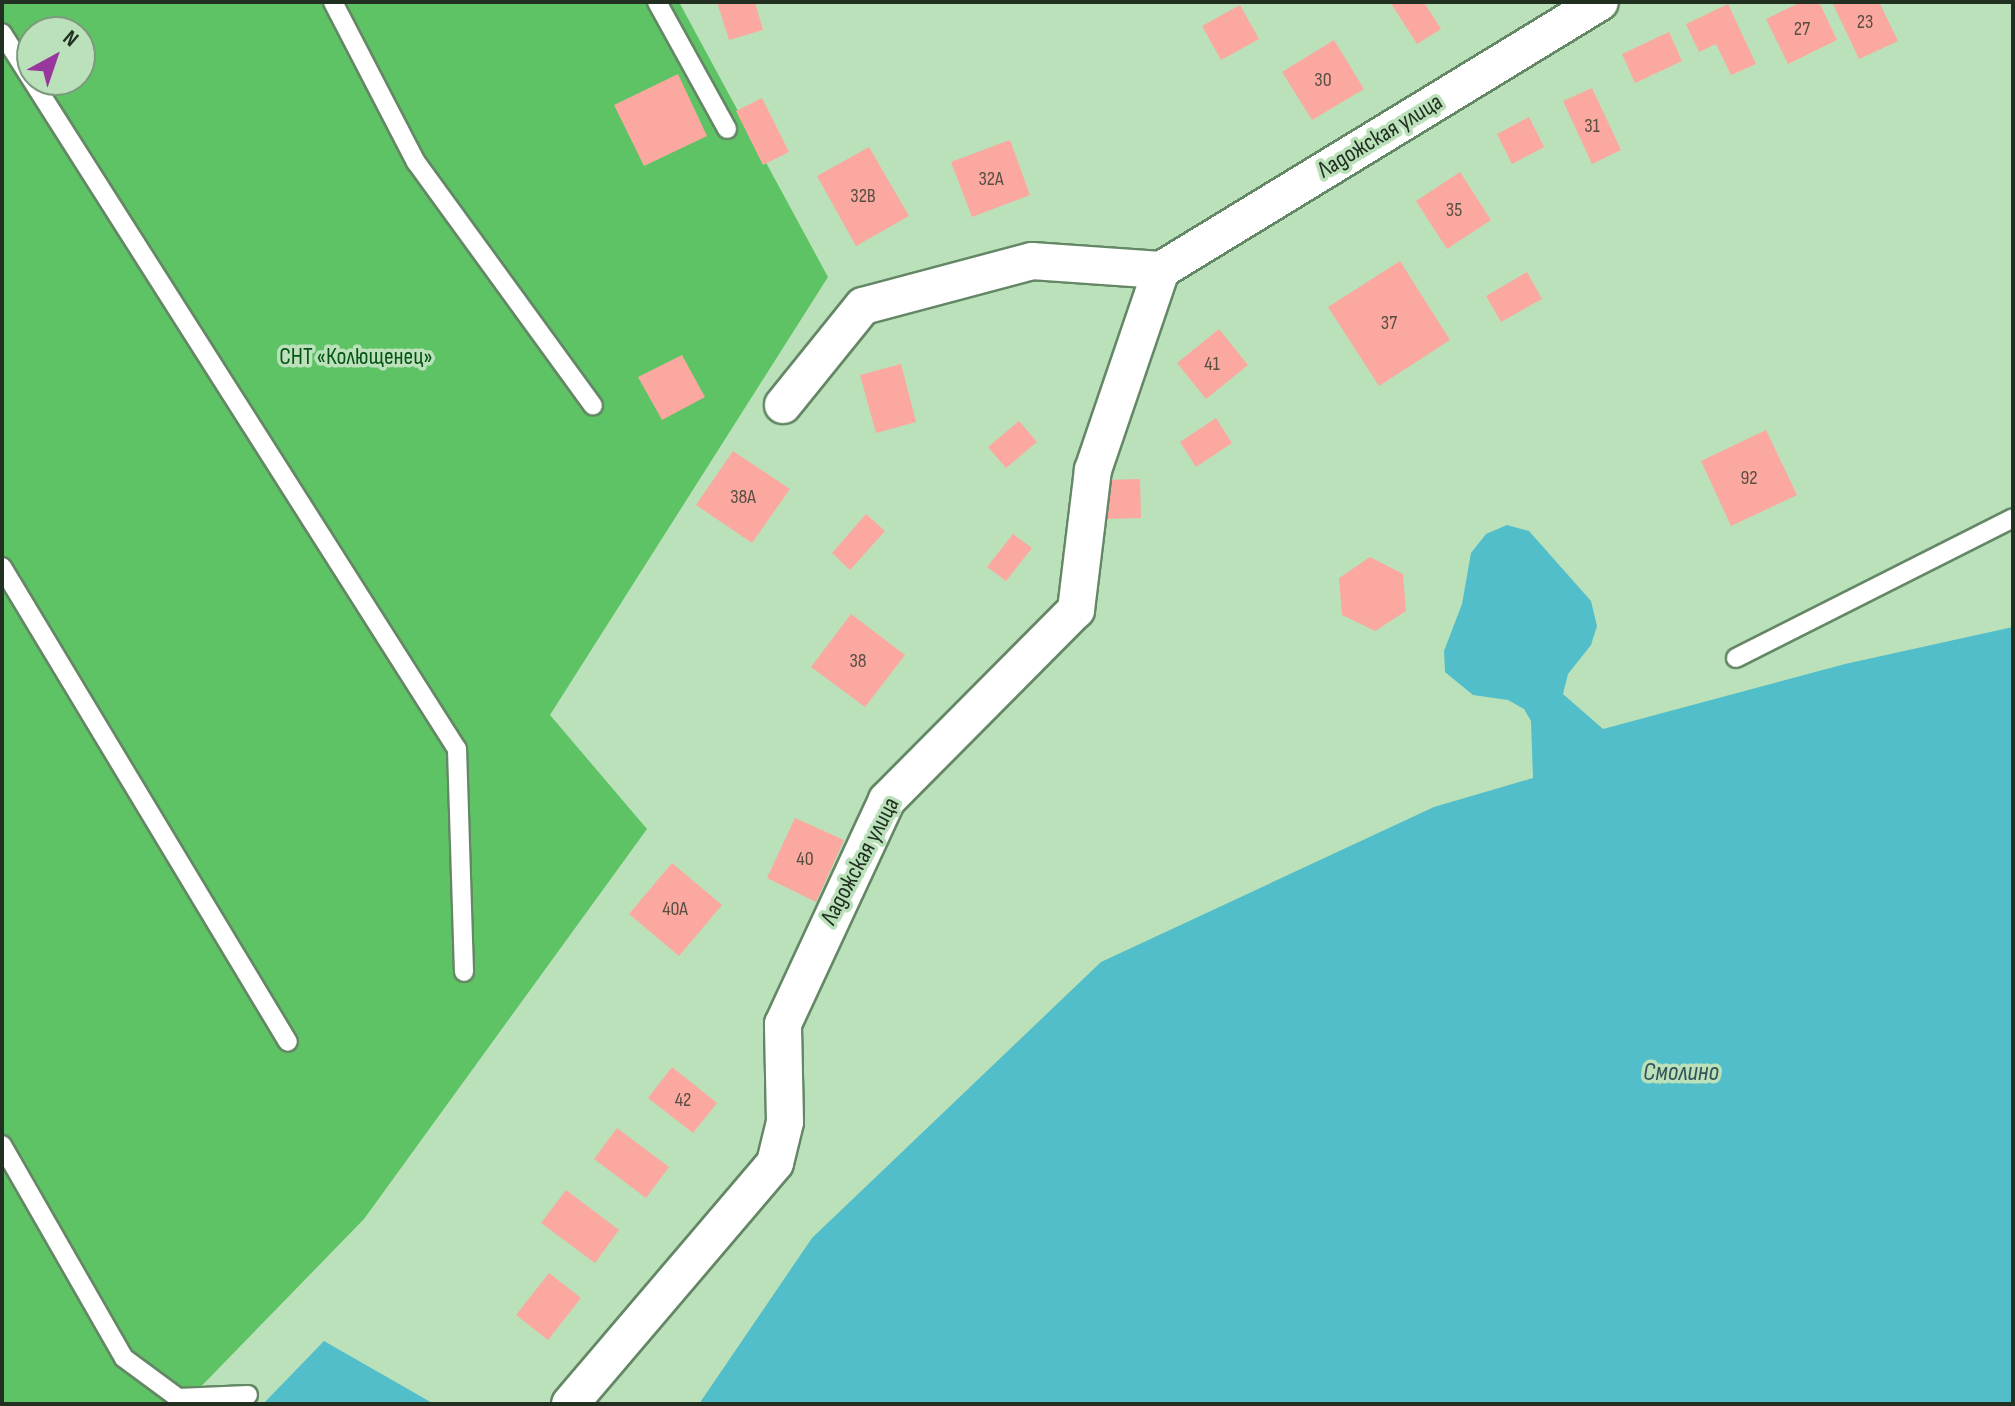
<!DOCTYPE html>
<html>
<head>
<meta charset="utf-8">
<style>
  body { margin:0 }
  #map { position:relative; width:2015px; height:1406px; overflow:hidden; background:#bbe1bb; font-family:"Sofia Sans Condensed",sans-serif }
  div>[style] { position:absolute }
  .green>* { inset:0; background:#5dc364 }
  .water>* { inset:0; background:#51beca }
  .building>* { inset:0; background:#fba8a0 }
  .roads { filter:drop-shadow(2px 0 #648765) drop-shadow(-2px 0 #648765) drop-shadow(0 2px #648765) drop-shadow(0 -2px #648765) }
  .service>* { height:18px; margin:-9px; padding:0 9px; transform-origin:9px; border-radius:9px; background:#fff }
  .minor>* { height:36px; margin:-18px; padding:0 18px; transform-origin:18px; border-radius:18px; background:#fff }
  span { translate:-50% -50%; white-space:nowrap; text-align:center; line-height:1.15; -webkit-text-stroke:7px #bbe1bb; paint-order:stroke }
  .number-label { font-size:20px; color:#584e41 }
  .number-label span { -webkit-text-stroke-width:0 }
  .street-label { font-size:24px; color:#213021 }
  .park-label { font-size:24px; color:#065415 }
  .water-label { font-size:26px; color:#335559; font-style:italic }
  .frame { position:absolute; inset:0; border:4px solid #213021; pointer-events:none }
  .north { position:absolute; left:16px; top:16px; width:80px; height:80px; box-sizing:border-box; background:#bbe1bb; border:2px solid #7d9a7d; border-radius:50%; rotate:40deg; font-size:22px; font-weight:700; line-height:32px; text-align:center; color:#213021 }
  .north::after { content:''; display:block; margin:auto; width:28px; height:36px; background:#98379e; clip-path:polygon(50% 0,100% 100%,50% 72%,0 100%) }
</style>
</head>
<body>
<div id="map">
  <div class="green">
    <div style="clip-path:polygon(evenodd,2px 2px,679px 2px,828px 277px,550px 715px,647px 829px,364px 1219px,184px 1404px,2px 1404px,2px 2px,32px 32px,80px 32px,80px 80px,32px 80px,32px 32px)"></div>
  </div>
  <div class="water">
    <div style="clip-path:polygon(1507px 525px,1529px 531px,1591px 601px,1597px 626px,1591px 645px,1568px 674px,1563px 694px,1603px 729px,1845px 664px,2013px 627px,2013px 1404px,699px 1404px,812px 1238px,1101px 962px,1434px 807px,1533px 778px,1531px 721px,1524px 709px,1508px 700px,1473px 695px,1445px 672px,1444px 651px,1462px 604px,1471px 553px,1486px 534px)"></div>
    <div style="clip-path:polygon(324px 1341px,434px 1404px,263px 1404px)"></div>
  </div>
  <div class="building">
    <div style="clip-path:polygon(717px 2px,755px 2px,763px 30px,729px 40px)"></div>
    <div style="clip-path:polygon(1390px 2px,1424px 2px,1441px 29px,1417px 44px)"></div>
    <div style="clip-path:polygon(1801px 2px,1819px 2px,1837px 40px,1788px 64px,1766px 19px)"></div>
    <div style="clip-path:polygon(1832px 2px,1879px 2px,1898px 41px,1859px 59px)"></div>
    <div style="clip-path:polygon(1728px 4px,1756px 64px,1731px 75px,1716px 44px,1699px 52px,1686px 24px)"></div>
    <div style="clip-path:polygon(1240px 5px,1259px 39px,1221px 60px,1202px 26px)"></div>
    <div style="clip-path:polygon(1669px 32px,1682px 61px,1635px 83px,1622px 54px)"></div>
    <div style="clip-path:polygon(1334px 40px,1364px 89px,1312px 120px,1282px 72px)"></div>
    <div style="clip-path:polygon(678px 74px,707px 136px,644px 166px,614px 105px)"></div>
    <div style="clip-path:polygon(1592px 88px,1621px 150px,1592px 164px,1563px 101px)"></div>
    <div style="clip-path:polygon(762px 98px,789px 152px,763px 165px,736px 111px)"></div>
    <div style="clip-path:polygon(1529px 117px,1544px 147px,1512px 164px,1497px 134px)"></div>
    <div style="clip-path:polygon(1010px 140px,1030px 195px,972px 217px,951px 162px)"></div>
    <div style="clip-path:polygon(869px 147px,909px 216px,856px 246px,817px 176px)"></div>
    <div style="clip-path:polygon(1460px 172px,1491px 220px,1447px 249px,1416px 201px)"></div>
    <div style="clip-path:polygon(1400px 261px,1450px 340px,1379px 386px,1328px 307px)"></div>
    <div style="clip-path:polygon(1527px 272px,1542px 299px,1501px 322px,1486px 296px)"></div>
    <div style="clip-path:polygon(1219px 329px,1248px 365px,1206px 399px,1177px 363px)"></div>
    <div style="clip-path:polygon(682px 355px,705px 397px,662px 420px,638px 377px)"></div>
    <div style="clip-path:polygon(901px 364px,916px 422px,876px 433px,860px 375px)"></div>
    <div style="clip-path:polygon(1216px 418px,1232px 443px,1196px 467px,1180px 442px)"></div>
    <div style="clip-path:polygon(1019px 421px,1037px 442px,1006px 468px,988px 447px)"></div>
    <div style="clip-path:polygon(1766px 430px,1797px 495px,1731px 526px,1701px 461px)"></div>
    <div style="clip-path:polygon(733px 451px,790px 489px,752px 543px,696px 505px)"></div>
    <div style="clip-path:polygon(1140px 479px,1141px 518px,1105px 519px,1104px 480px)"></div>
    <div style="clip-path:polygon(866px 514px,885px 531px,850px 570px,832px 553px)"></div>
    <div style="clip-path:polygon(1013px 534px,1032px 548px,1006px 581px,987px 567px)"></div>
    <div style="clip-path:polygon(1370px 557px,1403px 574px,1406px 611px,1375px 631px,1342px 615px,1339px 578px)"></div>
    <div style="clip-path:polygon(851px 614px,905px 655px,865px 707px,811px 667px)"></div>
    <div style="clip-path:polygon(795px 818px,844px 840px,816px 902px,767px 878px)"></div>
    <div style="clip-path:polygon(672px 863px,722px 905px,679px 956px,629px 914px)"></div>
    <div style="clip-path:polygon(672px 1067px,717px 1103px,693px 1133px,648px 1098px)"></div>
    <div style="clip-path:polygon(617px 1128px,669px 1167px,646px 1198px,594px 1159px)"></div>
    <div style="clip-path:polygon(566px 1190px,619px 1230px,595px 1263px,541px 1223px)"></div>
    <div style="clip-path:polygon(549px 1273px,581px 1298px,548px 1340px,516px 1315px)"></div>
  </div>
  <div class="roads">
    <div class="service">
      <div style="left:333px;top:2px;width:180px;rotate:62.6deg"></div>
      <div style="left:416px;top:162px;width:301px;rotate:54deg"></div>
      <div style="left:657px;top:2px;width:145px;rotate:61.1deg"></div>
      <div style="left:2px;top:33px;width:848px;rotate:57.57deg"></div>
      <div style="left:457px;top:749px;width:223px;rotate:88.2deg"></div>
      <div style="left:2px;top:567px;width:554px;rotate:58.95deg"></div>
      <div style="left:1736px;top:658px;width:310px;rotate:-26.8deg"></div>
      <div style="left:2px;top:1145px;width:245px;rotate:60.2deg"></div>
      <div style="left:124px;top:1358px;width:67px;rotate:36.5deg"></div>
      <div style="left:178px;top:1398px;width:70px;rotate:-2.5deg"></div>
    </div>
    <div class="minor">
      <div style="left:783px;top:405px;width:127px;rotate:-51.1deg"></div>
      <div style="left:863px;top:306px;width:175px;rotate:-14.9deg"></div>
      <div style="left:1032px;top:261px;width:129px;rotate:4deg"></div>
      <div style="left:570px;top:1404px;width:316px;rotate:-49.6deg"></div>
      <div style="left:775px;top:1163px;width:42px;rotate:-76.3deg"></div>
      <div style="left:785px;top:1122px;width:98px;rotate:-91.2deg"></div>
      <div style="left:783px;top:1024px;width:247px;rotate:-65.1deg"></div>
      <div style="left:887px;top:800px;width:268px;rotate:-45.2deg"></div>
      <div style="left:1076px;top:610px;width:141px;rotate:-83.1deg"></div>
      <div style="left:1093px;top:470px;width:211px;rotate:-71.2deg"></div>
      <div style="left:1161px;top:270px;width:514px;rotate:-31.4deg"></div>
    </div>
  </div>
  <div class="number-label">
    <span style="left:1865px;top:22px">23</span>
    <span style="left:1802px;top:29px">27</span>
    <span style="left:1323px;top:80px">30</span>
    <span style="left:1592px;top:126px">31</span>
    <span style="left:991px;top:179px">32А</span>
    <span style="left:863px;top:196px">32В</span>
    <span style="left:1454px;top:210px">35</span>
    <span style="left:1389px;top:323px">37</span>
    <span style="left:1212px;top:364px">41</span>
    <span style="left:1749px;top:478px">92</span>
    <span style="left:743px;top:497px">38А</span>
    <span style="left:858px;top:661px">38</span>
    <span style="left:805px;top:859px">40</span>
    <span style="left:675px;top:909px">40А</span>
    <span style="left:683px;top:1100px">42</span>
  </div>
  <div class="street-label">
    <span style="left:1380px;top:136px;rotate:-31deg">Ладожская улица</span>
    <span style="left:860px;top:861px;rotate:-62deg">Ладожская улица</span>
  </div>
  <div class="park-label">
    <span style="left:356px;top:357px">СНТ «Колющенец»</span>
  </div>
  <div class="water-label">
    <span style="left:1681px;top:1073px">Смолино</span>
  </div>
  <div class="frame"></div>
  <div class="north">N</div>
</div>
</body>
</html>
